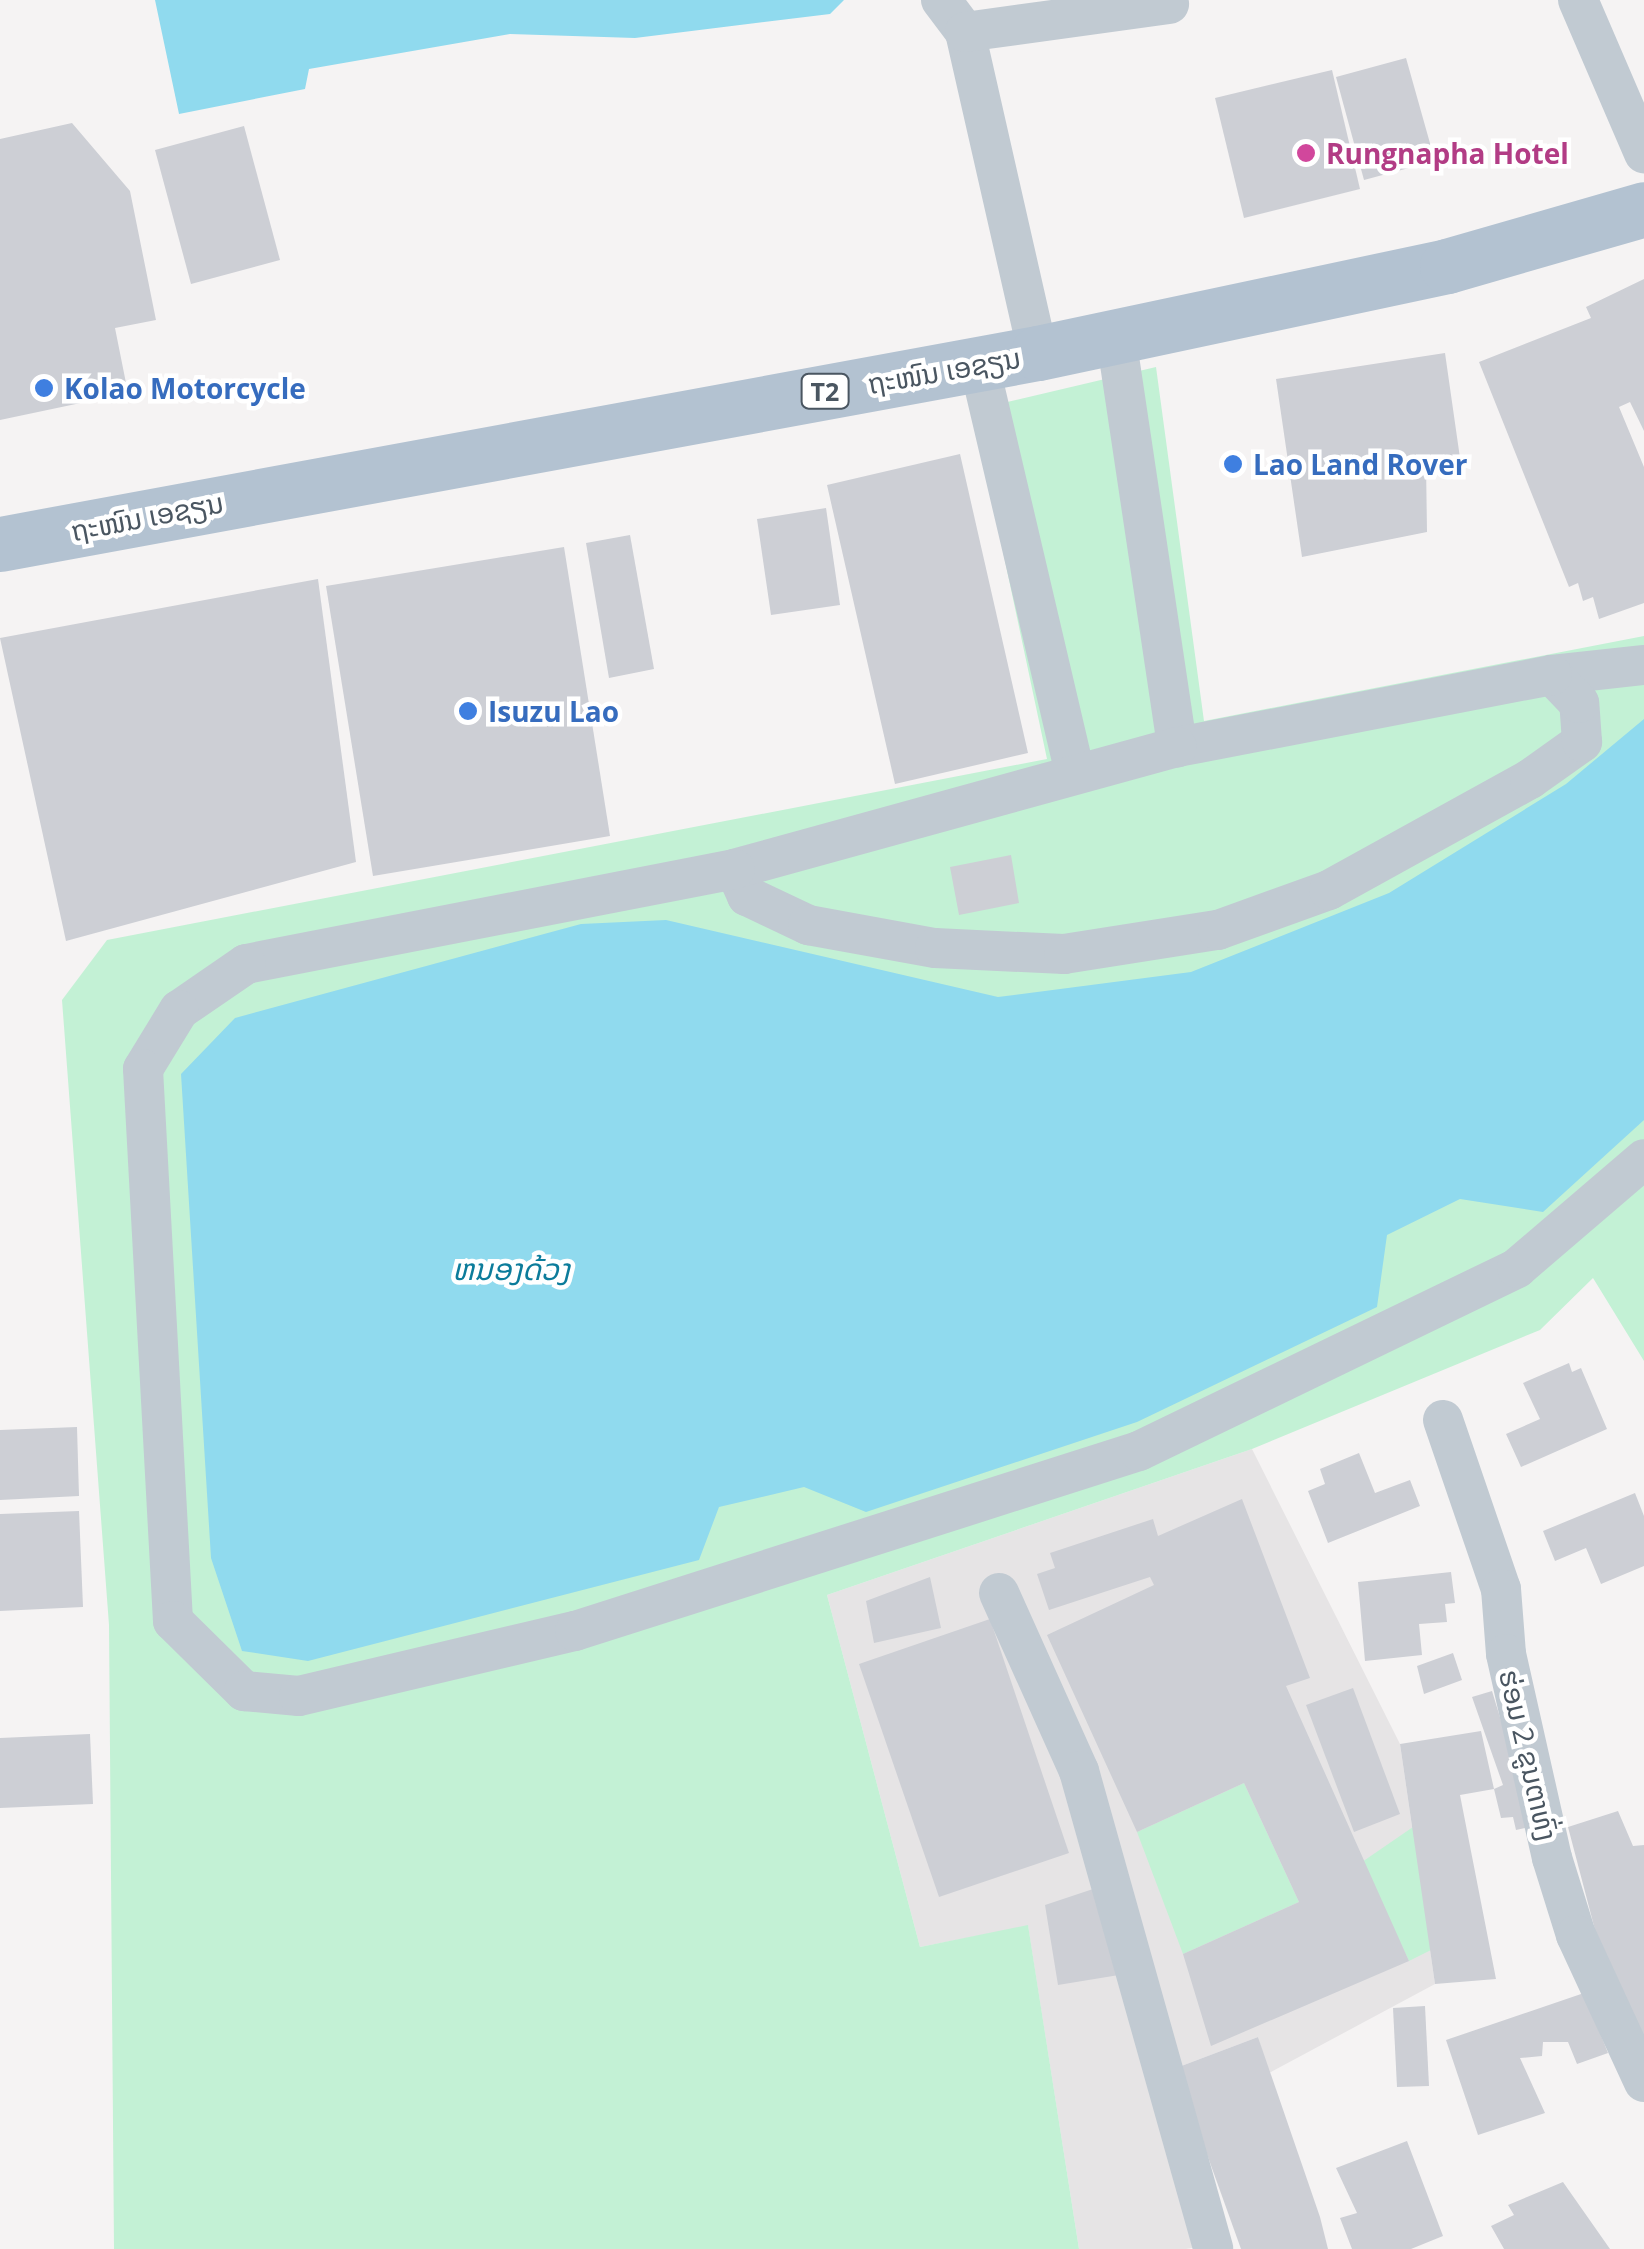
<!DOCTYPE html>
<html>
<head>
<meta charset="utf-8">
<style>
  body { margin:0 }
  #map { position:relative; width:1644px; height:2249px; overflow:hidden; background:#f5f3f3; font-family:"Open Sans","Noto Sans Lao",sans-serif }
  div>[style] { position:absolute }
  .education>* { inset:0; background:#e6e4e5 }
  .green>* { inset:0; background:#c3f1d5 }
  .water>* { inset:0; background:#90daee }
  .building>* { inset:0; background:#cdcfd5 }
  .street>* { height:40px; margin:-20px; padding:0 20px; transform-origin:20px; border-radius:20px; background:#c1cad2 }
  .primary>* { height:55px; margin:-27.5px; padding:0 27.5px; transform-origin:27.5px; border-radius:27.5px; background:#b3c2d1 }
  .dots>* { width:28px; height:28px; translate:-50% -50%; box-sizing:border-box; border:5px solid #fff; border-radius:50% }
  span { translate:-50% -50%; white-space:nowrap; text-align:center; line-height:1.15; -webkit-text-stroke:9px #fff; paint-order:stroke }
  .shield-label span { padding:2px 8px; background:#fff; border:2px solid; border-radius:8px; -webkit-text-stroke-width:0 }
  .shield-label { font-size:25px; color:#4a5661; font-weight:700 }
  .hotel-label { font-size:28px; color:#b23c85; font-weight:700 }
  .left { translate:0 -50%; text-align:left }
  .street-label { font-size:28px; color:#4a5661 }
  .shop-label { font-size:28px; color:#366cbe; font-weight:700 }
  .water-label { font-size:30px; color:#0c7c9b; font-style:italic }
</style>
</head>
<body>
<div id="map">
  <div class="education">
    <div style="clip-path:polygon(1252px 1449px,1400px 1744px,1435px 1984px,1269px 2073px,1258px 2037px,1176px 2068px,1231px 2241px,1186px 2249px,1079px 2249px,1028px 1926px,920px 1947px,827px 1595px)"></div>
  </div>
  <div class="green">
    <div style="clip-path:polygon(1156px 367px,1204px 721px,1644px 636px,1644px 1361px,1593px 1278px,1540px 1330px,1252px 1449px,827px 1595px,920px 1947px,1028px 1925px,1079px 2249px,114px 2249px,109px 1625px,62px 1000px,107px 940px,1047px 759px,973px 410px)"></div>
    <div style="clip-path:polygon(1244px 1783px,1299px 1902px,1183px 1954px,1137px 1832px)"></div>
    <div style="clip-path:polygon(1413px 1827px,1433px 1949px,1409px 1961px,1362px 1862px)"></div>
  </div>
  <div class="water">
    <div style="clip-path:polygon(155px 0,844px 0,830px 14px,635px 38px,510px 34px,309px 69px,305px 89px,179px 114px)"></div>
    <div style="clip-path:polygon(1644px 719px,1644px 1120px,1543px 1212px,1460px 1199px,1387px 1235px,1377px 1307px,1137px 1422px,866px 1512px,804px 1487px,719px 1507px,699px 1560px,459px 1622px,308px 1661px,242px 1651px,211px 1558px,181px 1074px,235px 1018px,581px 924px,666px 920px,998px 997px,1191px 972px,1389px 893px,1566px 784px)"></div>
  </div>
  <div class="building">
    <div style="clip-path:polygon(1406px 58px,1435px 161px,1364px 180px,1336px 77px)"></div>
    <div style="clip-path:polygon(1332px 70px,1360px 189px,1244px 218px,1215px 98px)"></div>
    <div style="clip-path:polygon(72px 123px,130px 191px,156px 320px,115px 328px,128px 393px,0 420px,0 139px)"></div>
    <div style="clip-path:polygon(244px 126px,280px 260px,191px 284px,155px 150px)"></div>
    <div style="clip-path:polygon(1644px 279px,1644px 431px,1630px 402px,1619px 407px,1644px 467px,1644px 603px,1599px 619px,1593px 597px,1583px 601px,1578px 583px,1569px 587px,1479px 362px,1591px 318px,1586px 307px)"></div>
    <div style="clip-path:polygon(1445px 353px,1460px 458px,1426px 462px,1427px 532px,1302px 557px,1276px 379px)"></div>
    <div style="clip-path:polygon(960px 454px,1028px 753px,895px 784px,827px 485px)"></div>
    <div style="clip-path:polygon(826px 508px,840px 605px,771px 615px,757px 519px)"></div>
    <div style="clip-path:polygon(630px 535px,654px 669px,609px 678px,586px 543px)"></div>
    <div style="clip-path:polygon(564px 547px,610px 836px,373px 876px,326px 586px)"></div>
    <div style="clip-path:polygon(318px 579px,356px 862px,66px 941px,0 638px)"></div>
    <div style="clip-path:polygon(1011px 855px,1019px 903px,959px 915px,950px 867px)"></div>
    <div style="clip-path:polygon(1569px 1363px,1572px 1372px,1581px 1368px,1607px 1429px,1521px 1467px,1506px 1434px,1540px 1419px,1523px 1383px)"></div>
    <div style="clip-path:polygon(77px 1427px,79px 1496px,0 1500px,0 1430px)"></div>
    <div style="clip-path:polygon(1359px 1453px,1375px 1493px,1410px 1480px,1420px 1506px,1328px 1543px,1308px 1491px,1325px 1484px,1320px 1469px)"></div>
    <div style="clip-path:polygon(1635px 1493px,1644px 1516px,1644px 1566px,1601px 1584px,1586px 1548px,1555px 1561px,1543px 1531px)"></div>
    <div style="clip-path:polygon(1242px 1499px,1310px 1678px,1286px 1686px,1409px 1961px,1211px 2046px,1183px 1954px,1299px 1902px,1244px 1783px,1137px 1832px,1047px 1635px,1154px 1585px,1150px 1577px,1049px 1610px,1037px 1574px,1055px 1568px,1050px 1553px,1153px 1519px,1158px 1536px)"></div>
    <div style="clip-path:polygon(79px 1511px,83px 1607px,0 1611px,0 1514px)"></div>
    <div style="clip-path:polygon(1451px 1572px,1455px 1603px,1445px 1604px,1447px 1622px,1419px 1624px,1422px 1655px,1365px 1661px,1358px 1582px)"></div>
    <div style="clip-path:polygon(930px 1577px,941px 1628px,874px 1643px,866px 1601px)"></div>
    <div style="clip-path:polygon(990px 1619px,1069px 1853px,939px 1897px,859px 1664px)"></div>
    <div style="clip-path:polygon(1453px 1653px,1462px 1680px,1424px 1694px,1417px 1666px)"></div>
    <div style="clip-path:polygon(1353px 1688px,1400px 1814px,1354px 1832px,1306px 1705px)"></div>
    <div style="clip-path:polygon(1492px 1691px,1533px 1826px,1516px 1830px,1513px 1817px,1501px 1818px,1494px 1789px,1503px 1785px,1472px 1697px)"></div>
    <div style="clip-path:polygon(1481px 1731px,1494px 1789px,1460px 1795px,1496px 1979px,1435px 1984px,1400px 1744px)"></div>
    <div style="clip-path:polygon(90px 1734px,93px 1804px,0 1808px,0 1738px)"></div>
    <div style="clip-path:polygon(1618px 1811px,1633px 1846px,1644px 1845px,1644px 2051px,1604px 1964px,1568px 1827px)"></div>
    <div style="clip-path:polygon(1096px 1888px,1125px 1974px,1058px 1985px,1045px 1905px)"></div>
    <div style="clip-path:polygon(1584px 1993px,1608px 2053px,1577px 2064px,1568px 2042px,1543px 2042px,1542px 2056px,1520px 2058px,1545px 2113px,1478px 2135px,1446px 2040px)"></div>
    <div style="clip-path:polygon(1425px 2006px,1429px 2086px,1397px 2087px,1393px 2008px)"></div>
    <div style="clip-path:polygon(1258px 2037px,1320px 2217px,1328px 2249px,1241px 2249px,1176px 2068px)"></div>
    <div style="clip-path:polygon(1407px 2141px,1443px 2236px,1411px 2249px,1352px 2249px,1340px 2218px,1357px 2213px,1336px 2168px)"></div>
    <div style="clip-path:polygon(1563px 2182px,1610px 2249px,1504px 2249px,1491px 2226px,1514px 2215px,1508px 2205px)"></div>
  </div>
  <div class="street">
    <div style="left:941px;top:0;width:40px;rotate:53deg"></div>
    <div style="left:965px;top:32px;width:329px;rotate:77.2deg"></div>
    <div style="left:1578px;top:0;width:167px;rotate:66.7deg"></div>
    <div style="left:965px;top:32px;width:206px;rotate:-7.8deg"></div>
    <div style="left:1116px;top:337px;width:415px;rotate:81.5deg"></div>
    <div style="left:979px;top:364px;width:420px;rotate:76.8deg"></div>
    <div style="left:1552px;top:675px;width:93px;rotate:-6.2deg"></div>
    <div style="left:735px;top:869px;width:30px;rotate:66deg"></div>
    <div style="left:747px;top:896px;width:68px;rotate:25.4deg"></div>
    <div style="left:808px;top:925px;width:129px;rotate:10.3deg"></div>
    <div style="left:935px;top:948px;width:129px;rotate:2.7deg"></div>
    <div style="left:1064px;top:954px;width:156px;rotate:-8.9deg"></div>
    <div style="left:1218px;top:930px;width:118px;rotate:-19.8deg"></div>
    <div style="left:1329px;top:890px;width:230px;rotate:-28.9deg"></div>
    <div style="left:1530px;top:779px;width:64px;rotate:-35.4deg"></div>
    <div style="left:1582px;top:742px;width:39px;rotate:-94deg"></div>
    <div style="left:1579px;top:703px;width:39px;rotate:-134deg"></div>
    <div style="left:1552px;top:675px;width:382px;rotate:169.1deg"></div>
    <div style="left:1177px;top:747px;width:459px;rotate:164.6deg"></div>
    <div style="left:735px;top:869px;width:498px;rotate:169deg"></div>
    <div style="left:246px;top:964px;width:81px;rotate:145.5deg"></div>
    <div style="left:179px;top:1010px;width:69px;rotate:121.4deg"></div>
    <div style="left:143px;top:1069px;width:553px;rotate:86.89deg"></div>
    <div style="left:173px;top:1621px;width:100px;rotate:44.6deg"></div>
    <div style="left:244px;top:1691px;width:55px;rotate:5.2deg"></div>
    <div style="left:299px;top:1696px;width:284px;rotate:-13.3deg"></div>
    <div style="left:575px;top:1631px;width:592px;rotate:-17.7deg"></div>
    <div style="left:1139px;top:1451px;width:420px;rotate:-25.8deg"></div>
    <div style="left:1517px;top:1268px;width:167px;rotate:-40.6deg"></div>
    <div style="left:1443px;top:1420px;width:179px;rotate:71.1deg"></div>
    <div style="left:1501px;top:1589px;width:65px;rotate:85.6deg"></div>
    <div style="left:1506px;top:1654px;width:209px;rotate:77.3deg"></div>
    <div style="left:1552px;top:1858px;width:81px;rotate:72.7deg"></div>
    <div style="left:1576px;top:1935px;width:162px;rotate:65.2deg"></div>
    <div style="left:999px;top:1593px;width:195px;rotate:65.8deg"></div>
    <div style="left:1079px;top:1771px;width:496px;rotate:74.3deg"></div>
  </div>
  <div class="primary">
    <div style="left:0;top:544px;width:1055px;rotate:-10.43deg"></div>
    <div style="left:1038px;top:353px;width:418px;rotate:-12deg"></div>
    <div style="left:1447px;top:266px;width:205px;rotate:-16.1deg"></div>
  </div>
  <div class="dots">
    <div style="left:1306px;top:153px;background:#d1479c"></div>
    <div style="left:44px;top:388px;background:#3f7fe0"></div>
    <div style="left:1233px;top:464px;background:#3f7fe0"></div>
    <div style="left:468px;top:711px;background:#3f7fe0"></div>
  </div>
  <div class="shield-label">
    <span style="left:825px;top:391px">T2</span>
  </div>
  <div class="hotel-label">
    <span class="left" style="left:1326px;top:153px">Rungnapha Hotel</span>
  </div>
  <div class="street-label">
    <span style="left:944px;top:370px;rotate:-10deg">ຖະໜົນ ເອຊຽນ</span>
    <span style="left:147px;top:516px;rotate:-11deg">ຖະໜົນ ເອຊຽນ</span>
    <span style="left:1529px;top:1755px;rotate:77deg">ຮ່ອມ 2 ຂູນຕາທົ່ງ</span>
  </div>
  <div class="shop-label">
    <span class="left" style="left:64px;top:388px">Kolao Motorcycle</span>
    <span class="left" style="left:1253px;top:464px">Lao Land Rover</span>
    <span class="left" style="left:488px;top:711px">Isuzu Lao</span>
  </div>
  <div class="water-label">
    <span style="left:511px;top:1269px">ຫນອງດ້ວງ</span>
  </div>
</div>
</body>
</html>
